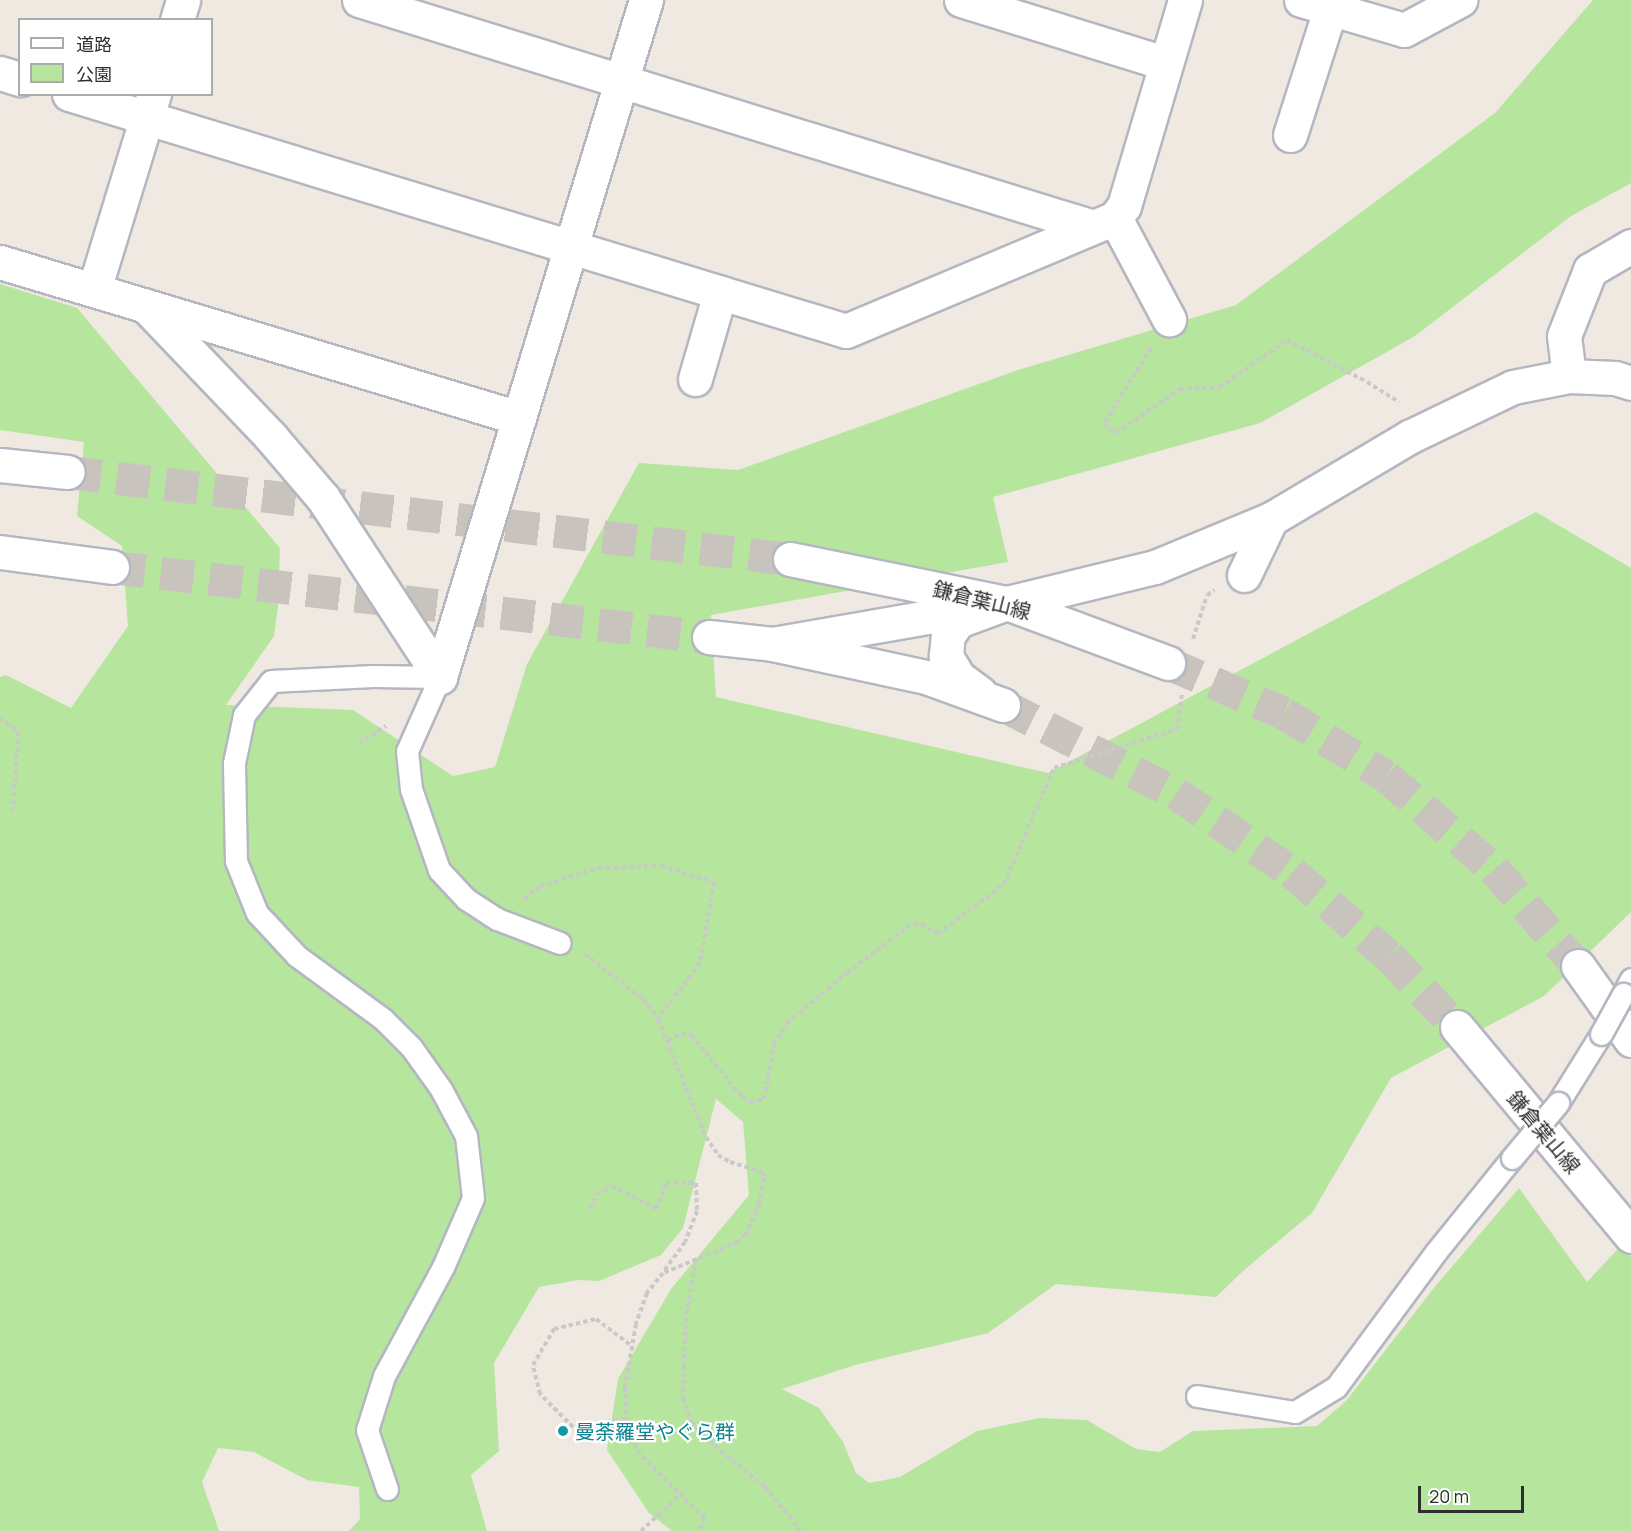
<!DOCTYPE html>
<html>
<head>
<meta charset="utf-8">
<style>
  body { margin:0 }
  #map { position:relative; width:1631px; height:1531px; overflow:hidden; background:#efe9e1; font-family:Manrope,"Noto Sans JP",sans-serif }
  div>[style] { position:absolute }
  .green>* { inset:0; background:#b6e59e }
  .secondary-tunnel>* { height:33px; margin-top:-16.5px; transform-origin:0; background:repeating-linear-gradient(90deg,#c8c4bd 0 33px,transparent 0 49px) }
  .path>* { height:4px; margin-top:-2px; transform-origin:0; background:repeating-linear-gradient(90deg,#c9c9c9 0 4.5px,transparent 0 7.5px) }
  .roads { filter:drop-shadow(2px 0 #b4b7c1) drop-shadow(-2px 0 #b4b7c1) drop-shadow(0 2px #b4b7c1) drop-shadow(0 -2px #b4b7c1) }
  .service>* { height:21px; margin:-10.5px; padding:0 10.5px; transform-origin:10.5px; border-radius:10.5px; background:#fff }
  .minor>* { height:33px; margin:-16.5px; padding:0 16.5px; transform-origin:16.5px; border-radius:16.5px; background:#fff }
  .tertiary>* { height:33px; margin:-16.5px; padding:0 16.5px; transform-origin:16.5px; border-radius:16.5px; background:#fff }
  .secondary>* { height:33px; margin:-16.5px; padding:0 16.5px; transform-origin:16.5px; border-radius:16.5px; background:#fff }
  .bridges { filter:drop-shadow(2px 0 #b4b7c1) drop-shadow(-2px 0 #b4b7c1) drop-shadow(0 2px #b4b7c1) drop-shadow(0 -2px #b4b7c1) }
  .service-bridge>* { height:21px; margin:-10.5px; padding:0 10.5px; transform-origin:10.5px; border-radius:10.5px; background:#fff }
  .dots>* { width:16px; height:16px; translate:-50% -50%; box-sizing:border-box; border:3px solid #fff; border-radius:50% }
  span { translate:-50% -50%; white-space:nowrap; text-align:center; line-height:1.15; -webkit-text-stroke:4.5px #fff; paint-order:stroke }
  .street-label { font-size:20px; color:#2e2e2e }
  .culture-label { font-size:20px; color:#0d838f }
  .left { translate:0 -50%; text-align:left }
  .legend { position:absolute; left:18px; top:18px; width:195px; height:78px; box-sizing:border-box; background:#fff; border:2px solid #ababab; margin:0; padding:8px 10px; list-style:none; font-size:18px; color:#2e2e2e }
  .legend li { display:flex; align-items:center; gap:12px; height:30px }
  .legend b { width:30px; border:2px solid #ababab }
  .scale { position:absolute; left:1418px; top:1486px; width:106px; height:27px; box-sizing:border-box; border:3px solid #2e2e2e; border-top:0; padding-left:8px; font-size:18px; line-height:21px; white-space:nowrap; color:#2e2e2e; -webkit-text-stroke:4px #fff; paint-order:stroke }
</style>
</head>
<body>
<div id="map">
  <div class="green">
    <div style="clip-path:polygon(1593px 0,1631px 0,1631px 183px,1571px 216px,1415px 336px,1260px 423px,993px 497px,1008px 562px,711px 615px,716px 697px,1048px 773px,1536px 512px,1631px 568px,1631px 912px,1544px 996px,1391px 1078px,1312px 1213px,1243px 1271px,1216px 1297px,1056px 1284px,988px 1333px,855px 1365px,782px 1389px,819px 1408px,843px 1442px,856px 1473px,869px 1483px,900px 1477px,977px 1431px,1040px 1418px,1087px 1420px,1136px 1449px,1160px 1452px,1193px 1431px,1317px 1426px,1346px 1401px,1433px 1289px,1519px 1188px,1587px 1282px,1631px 1235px,1631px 1531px,672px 1531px,649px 1513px,607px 1450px,618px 1379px,671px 1289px,749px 1195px,743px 1122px,716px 1099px,683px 1228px,661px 1255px,599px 1281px,578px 1280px,539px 1287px,494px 1363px,499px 1451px,471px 1475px,487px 1531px,349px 1531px,360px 1519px,359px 1487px,307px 1480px,254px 1452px,218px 1448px,202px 1482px,219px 1531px,0 1531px,0 677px,6px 675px,71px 708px,128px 626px,122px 546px,77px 516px,84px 442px,0 430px,0 284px,77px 308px,280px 548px,278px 606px,274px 636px,226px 705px,353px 710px,453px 776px,495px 767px,527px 664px,639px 463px,738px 470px,1018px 370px,1236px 305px,1495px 113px)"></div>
  </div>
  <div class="secondary-tunnel">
    <div style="left:68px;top:472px;width:727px;rotate:6.87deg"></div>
    <div style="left:112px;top:567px;width:601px;rotate:6.69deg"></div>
    <div style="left:1168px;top:663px;width:126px;rotate:23.3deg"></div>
    <div style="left:1284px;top:713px;width:120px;rotate:31.7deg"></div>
    <div style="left:1386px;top:776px;width:143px;rotate:40.7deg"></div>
    <div style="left:1494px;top:869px;width:128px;rotate:49.1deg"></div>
    <div style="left:1003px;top:705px;width:194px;rotate:27deg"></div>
    <div style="left:1176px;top:793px;width:140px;rotate:34.3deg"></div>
    <div style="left:1292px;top:872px;width:128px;rotate:40.9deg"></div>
    <div style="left:1389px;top:956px;width:98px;rotate:46.2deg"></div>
  </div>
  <div class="path">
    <div style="left:1151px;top:348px;width:89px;rotate:121.7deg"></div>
    <div style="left:1104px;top:424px;width:15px;rotate:37deg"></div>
    <div style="left:1116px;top:433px;width:78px;rotate:-34.5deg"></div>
    <div style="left:1180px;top:389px;width:40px;rotate:-2.9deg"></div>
    <div style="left:1220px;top:387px;width:82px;rotate:-35deg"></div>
    <div style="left:1287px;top:340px;width:90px;rotate:27.7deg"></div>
    <div style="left:1367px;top:382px;width:38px;rotate:32deg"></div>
    <div style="left:1193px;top:639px;width:46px;rotate:-72.3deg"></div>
    <div style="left:1207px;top:595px;width:9px;rotate:-32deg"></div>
    <div style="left:0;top:718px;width:23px;rotate:38deg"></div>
    <div style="left:18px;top:732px;width:80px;rotate:93.6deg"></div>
    <div style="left:359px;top:743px;width:32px;rotate:-32deg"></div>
    <div style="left:524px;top:899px;width:21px;rotate:-39deg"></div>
    <div style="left:540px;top:886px;width:62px;rotate:-17deg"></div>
    <div style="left:599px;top:868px;width:62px;rotate:-1.8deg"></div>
    <div style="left:661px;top:866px;width:55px;rotate:16.8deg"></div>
    <div style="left:714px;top:882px;width:82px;rotate:99.8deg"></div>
    <div style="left:700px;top:963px;width:70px;rotate:126.9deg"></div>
    <div style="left:585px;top:954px;width:73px;rotate:37.8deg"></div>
    <div style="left:643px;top:999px;width:25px;rotate:53deg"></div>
    <div style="left:658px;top:1019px;width:127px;rotate:67.9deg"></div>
    <div style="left:706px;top:1137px;width:22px;rotate:56deg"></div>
    <div style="left:718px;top:1155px;width:14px;rotate:30deg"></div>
    <div style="left:730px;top:1162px;width:34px;rotate:17deg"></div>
    <div style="left:763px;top:1172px;width:6px;rotate:81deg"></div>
    <div style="left:764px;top:1178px;width:26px;rotate:101deg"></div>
    <div style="left:759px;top:1204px;width:33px;rotate:113deg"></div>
    <div style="left:746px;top:1234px;width:11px;rotate:135deg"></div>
    <div style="left:738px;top:1242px;width:81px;rotate:157.5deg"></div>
    <div style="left:663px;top:1273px;width:26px;rotate:129deg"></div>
    <div style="left:647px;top:1293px;width:33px;rotate:110deg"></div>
    <div style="left:636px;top:1324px;width:64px;rotate:99.9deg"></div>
    <div style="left:625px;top:1387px;width:44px;rotate:87.4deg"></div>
    <div style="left:627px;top:1431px;width:30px;rotate:60deg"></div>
    <div style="left:642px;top:1457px;width:88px;rotate:44.1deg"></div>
    <div style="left:705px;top:1518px;width:14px;rotate:115deg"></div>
    <div style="left:668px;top:1040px;width:14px;rotate:-25deg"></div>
    <div style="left:681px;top:1034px;width:10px;rotate:6deg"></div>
    <div style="left:691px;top:1035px;width:80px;rotate:50.6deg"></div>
    <div style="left:742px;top:1097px;width:9px;rotate:32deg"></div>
    <div style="left:750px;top:1102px;width:14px;rotate:-12deg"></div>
    <div style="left:764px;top:1099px;width:55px;rotate:-79.5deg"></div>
    <div style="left:774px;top:1045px;width:26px;rotate:-59deg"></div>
    <div style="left:787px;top:1023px;width:78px;rotate:-39.8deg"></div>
    <div style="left:847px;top:973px;width:74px;rotate:-37.3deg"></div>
    <div style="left:906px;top:928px;width:9px;rotate:-27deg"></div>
    <div style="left:914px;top:924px;width:7px"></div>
    <div style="left:921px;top:924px;width:20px;rotate:30deg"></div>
    <div style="left:938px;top:934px;width:83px;rotate:-37.1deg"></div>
    <div style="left:1004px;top:884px;width:126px;rotate:-66.7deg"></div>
    <div style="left:1054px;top:768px;width:129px;rotate:-17.6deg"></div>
    <div style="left:1177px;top:729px;width:36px;rotate:-82deg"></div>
    <div style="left:590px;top:1209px;width:17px;rotate:-65deg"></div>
    <div style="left:597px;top:1194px;width:17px;rotate:-28deg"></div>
    <div style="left:612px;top:1186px;width:51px;rotate:27.1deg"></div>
    <div style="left:657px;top:1209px;width:28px;rotate:-71deg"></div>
    <div style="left:666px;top:1183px;width:30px"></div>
    <div style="left:696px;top:1183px;width:28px;rotate:88deg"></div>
    <div style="left:697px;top:1211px;width:33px;rotate:111deg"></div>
    <div style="left:685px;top:1242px;width:37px;rotate:126deg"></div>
    <div style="left:696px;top:1258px;width:60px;rotate:99.6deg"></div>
    <div style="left:686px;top:1317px;width:48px;rotate:92.4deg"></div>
    <div style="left:684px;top:1365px;width:33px;rotate:92deg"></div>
    <div style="left:683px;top:1398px;width:25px;rotate:72deg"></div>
    <div style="left:691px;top:1422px;width:26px;rotate:47deg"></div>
    <div style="left:709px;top:1441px;width:72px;rotate:39.4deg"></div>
    <div style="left:765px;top:1487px;width:57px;rotate:50.7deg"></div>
    <div style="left:625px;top:1419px;width:53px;rotate:171.3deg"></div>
    <div style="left:573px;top:1427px;width:47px;rotate:-135deg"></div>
    <div style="left:540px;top:1394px;width:30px;rotate:-104deg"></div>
    <div style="left:533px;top:1365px;width:42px;rotate:-59.7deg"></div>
    <div style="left:554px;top:1329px;width:43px;rotate:-13.4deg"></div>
    <div style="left:596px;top:1319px;width:45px;rotate:36.9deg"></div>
    <div style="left:641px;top:1531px;width:56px;rotate:-42.8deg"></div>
  </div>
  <div class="roads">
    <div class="service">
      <div style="left:1623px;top:994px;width:17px;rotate:-62deg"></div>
      <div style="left:1558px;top:1103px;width:81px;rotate:-58.1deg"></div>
      <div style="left:1197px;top:1396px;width:99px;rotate:9.3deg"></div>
      <div style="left:1295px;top:1412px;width:48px;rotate:-31.4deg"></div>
      <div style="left:1336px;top:1387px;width:167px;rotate:-53.5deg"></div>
      <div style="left:1435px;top:1253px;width:122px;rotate:-51deg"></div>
      <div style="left:387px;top:1489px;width:62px;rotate:-108.7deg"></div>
      <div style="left:367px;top:1430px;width:57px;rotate:-72.5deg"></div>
      <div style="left:384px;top:1376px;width:124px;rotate:-61.6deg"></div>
      <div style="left:443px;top:1267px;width:75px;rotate:-66.5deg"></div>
      <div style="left:473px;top:1198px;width:62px;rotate:-96.4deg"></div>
      <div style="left:466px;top:1136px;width:53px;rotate:-118deg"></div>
      <div style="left:441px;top:1089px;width:52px;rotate:-125.5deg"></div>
      <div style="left:411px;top:1047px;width:40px;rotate:-135deg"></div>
      <div style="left:383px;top:1019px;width:107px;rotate:-143.8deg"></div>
      <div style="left:297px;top:956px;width:59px;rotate:-132.9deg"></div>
      <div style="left:257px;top:913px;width:56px;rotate:-112deg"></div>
      <div style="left:236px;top:861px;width:98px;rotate:-91.2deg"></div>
      <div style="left:234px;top:763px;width:49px;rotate:-78.2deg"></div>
      <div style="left:244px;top:715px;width:43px;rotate:-51.5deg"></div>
      <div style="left:271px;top:681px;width:102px;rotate:-2.8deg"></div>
      <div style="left:373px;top:676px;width:67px;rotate:0.9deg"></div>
      <div style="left:440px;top:677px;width:81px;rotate:114deg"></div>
      <div style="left:407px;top:751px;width:38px;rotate:84deg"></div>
      <div style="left:411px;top:789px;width:86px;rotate:70.9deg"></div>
      <div style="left:439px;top:870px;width:40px;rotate:47deg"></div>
      <div style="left:466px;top:899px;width:37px;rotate:33deg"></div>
      <div style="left:497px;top:919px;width:67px;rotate:20.9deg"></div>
    </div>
    <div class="minor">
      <div style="left:359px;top:0;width:768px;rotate:17.18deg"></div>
      <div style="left:961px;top:0;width:214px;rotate:17.2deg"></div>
      <div style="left:1301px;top:0;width:107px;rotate:16.2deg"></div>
      <div style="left:1404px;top:30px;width:64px;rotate:-28.2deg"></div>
      <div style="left:177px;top:20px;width:21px;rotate:-73deg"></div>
      <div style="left:0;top:73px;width:21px;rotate:17deg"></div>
      <div style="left:69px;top:94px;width:812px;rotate:16.96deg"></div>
      <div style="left:846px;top:331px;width:292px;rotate:-22.8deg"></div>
      <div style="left:1115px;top:218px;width:15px;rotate:-53deg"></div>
      <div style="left:1124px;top:206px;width:215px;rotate:-73.5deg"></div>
      <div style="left:1290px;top:135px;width:142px;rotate:-72.3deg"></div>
      <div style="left:1115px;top:218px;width:115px;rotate:61.9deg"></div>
      <div style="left:0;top:262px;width:542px;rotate:16.73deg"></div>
      <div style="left:94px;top:290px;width:205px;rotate:-73deg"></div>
      <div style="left:146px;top:306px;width:181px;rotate:46.3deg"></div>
      <div style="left:271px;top:437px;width:80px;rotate:49.6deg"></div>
      <div style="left:323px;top:498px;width:214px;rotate:56.8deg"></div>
      <div style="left:1569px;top:376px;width:40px;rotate:-97.1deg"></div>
      <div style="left:1564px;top:336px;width:71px;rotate:-68.5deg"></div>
      <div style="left:1590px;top:270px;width:48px;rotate:-30.3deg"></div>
      <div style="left:695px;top:379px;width:90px;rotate:-73.8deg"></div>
      <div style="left:1244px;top:575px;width:62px;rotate:-64.3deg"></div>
      <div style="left:440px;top:677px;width:708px;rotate:-73.08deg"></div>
    </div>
    <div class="tertiary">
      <div style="left:773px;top:644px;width:238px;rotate:-9.9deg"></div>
      <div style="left:1007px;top:603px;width:152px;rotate:-13.7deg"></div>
      <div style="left:1155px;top:567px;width:126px;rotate:-22.5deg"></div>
      <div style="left:1271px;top:519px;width:161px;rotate:-30.7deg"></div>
      <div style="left:1409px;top:437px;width:115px;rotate:-25.7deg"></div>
      <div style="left:1513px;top:387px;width:57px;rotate:-11.1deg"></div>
      <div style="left:1569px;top:376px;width:46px;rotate:2.5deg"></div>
      <div style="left:1615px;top:378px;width:17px;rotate:17deg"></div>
    </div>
    <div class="secondary">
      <div style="left:0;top:465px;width:68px;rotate:5.9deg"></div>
      <div style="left:0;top:552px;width:113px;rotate:7.6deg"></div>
      <div style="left:790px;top:559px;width:221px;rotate:11.5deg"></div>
      <div style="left:1007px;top:603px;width:172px;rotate:20.4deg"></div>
      <div style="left:709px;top:637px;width:64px;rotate:6.2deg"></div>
      <div style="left:773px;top:644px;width:157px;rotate:12.2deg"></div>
      <div style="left:926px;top:677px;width:82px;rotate:20deg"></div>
      <div style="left:980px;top:693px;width:26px;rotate:-144deg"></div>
      <div style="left:959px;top:678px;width:26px;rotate:-121deg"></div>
      <div style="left:946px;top:656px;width:21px;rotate:-85deg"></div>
      <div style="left:948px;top:635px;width:17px;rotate:-54deg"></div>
      <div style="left:958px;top:621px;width:52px;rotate:-20.2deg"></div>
      <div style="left:1578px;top:966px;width:91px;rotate:54.4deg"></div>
      <div style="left:1457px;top:1027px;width:272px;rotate:50.2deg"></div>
    </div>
  </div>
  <div class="bridges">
    <div class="service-bridge">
      <div style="left:1601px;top:1034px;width:46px;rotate:-61.2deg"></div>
      <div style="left:1512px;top:1158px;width:72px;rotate:-50.1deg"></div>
    </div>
  </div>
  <div class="dots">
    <div style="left:563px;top:1431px;background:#0f9aa8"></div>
  </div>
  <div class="street-label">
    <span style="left:982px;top:600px;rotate:14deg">鎌倉葉山線</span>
    <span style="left:1544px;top:1132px;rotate:50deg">鎌倉葉山線</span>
  </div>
  <div class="culture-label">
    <span class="left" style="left:575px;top:1431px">曼荼羅堂やぐら群</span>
  </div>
  <ul class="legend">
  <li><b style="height:8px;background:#fff"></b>道路</li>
  <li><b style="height:16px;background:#b6e59e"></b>公園</li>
  </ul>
  <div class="scale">20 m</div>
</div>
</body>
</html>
